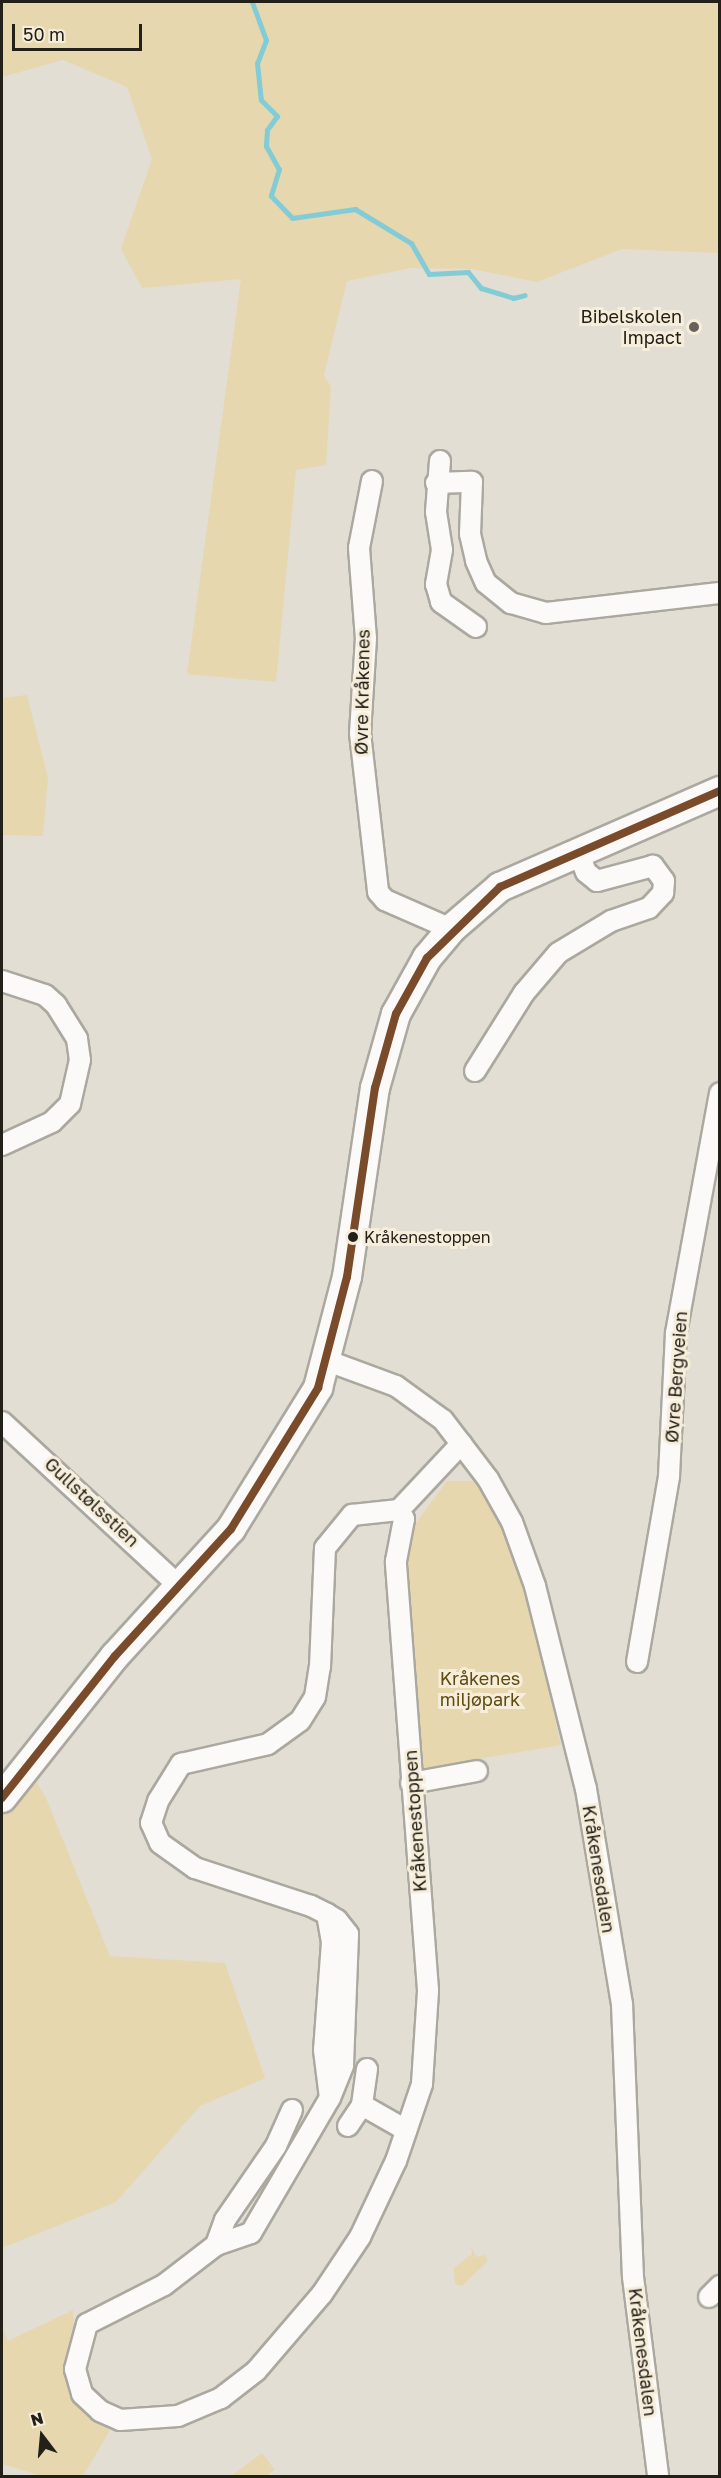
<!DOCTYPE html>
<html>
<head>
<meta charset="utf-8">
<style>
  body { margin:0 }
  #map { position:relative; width:721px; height:2478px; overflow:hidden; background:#e2ded3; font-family:"Golos Text",sans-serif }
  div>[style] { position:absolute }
  .green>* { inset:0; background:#e6d7af }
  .stream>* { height:5px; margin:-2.5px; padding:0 2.5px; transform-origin:2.5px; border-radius:2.5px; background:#83ccd6 }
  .roads { filter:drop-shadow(2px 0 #aaa89f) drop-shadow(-2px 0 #aaa89f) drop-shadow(0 2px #aaa89f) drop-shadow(0 -2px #aaa89f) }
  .street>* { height:20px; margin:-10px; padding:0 10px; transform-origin:10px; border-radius:10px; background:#fbfaf8 }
  .secondary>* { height:28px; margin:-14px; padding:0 14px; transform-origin:14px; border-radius:14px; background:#fbfaf8 }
  .bus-1>* { height:8px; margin:-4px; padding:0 4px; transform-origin:4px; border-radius:4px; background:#7a4b2a }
  .dots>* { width:16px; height:16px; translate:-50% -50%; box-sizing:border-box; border:3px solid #f6eeda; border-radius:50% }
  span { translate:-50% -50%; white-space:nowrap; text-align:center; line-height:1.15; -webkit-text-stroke:6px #f6eeda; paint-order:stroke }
  .bus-label { font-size:16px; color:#232019 }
  .left { translate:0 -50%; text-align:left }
  .poi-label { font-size:18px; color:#232019 }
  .right { translate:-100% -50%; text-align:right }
  .street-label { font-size:18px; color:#232019 }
  .park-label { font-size:18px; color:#5e4b10 }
  .frame { position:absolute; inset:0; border:3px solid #232019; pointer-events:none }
  .north { position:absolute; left:12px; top:2406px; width:60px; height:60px; -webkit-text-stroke:4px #f6eeda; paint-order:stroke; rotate:344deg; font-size:16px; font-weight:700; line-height:24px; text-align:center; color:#232019 }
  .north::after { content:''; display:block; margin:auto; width:21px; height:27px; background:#232019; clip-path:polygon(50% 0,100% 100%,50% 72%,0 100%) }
  .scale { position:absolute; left:12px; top:24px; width:130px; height:27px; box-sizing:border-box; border:3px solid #232019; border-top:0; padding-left:8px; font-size:18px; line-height:21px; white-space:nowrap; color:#232019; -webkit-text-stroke:4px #f6eeda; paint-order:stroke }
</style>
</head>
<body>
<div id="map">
  <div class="green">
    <div style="clip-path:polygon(2px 2px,719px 2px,719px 253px,622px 249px,537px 282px,472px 269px,411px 268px,347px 281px,324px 375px,331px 387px,326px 465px,296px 470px,276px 682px,187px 674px,241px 279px,142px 288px,121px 249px,152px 159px,127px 87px,63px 60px,2px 77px)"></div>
    <div style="clip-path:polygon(27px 695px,48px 778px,43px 836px,2px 835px,2px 698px)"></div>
    <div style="clip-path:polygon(447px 1481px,476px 1481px,496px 1514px,528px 1602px,561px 1745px,419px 1769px,401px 1561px,413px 1527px)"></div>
    <div style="clip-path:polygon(28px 1768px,46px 1798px,110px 1956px,225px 1963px,265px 2078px,200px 2106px,116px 2202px,2px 2248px,2px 1804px)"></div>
    <div style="clip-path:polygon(471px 2246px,476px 2257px,485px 2255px,488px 2261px,462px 2286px,455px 2284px,454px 2268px,472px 2254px)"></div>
    <div style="clip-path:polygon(73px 2310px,78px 2393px,113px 2425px,83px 2476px,42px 2476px,2px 2464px,2px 2326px,8px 2341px)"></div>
    <div style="clip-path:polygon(262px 2453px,275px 2470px,265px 2476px,231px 2476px)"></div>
  </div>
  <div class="stream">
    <div style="left:252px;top:2px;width:40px;rotate:69.8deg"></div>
    <div style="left:266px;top:40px;width:25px;rotate:111deg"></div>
    <div style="left:257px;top:63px;width:37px;rotate:84deg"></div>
    <div style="left:261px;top:100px;width:23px;rotate:45deg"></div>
    <div style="left:277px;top:116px;width:17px;rotate:126deg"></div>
    <div style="left:267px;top:130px;width:16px;rotate:94deg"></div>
    <div style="left:266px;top:146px;width:26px;rotate:61deg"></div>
    <div style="left:279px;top:169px;width:28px;rotate:107deg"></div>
    <div style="left:271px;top:196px;width:30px;rotate:46deg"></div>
    <div style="left:292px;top:218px;width:64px;rotate:-8.1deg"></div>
    <div style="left:355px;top:209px;width:66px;rotate:31.3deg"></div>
    <div style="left:411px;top:243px;width:36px;rotate:60deg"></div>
    <div style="left:429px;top:274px;width:39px;rotate:-3deg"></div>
    <div style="left:468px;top:272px;width:21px;rotate:51deg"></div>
    <div style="left:481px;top:288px;width:34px;rotate:17deg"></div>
    <div style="left:513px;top:298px;width:12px;rotate:-14deg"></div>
  </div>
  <div class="roads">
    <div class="street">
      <div style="left:440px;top:461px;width:51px;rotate:94.5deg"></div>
      <div style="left:436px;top:512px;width:38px;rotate:81deg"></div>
      <div style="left:442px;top:550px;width:35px;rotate:100deg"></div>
      <div style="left:436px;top:584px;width:19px;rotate:74deg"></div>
      <div style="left:441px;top:602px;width:43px;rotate:35.5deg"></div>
      <div style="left:372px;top:481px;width:68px;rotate:101deg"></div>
      <div style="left:359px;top:548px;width:90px;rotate:85.6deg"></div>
      <div style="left:366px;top:638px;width:95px;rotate:93.6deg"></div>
      <div style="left:360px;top:733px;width:160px;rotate:83.5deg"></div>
      <div style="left:378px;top:892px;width:11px;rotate:49deg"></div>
      <div style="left:385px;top:900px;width:72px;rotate:23.7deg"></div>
      <div style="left:436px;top:483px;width:36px;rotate:-2deg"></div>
      <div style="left:472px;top:482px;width:52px;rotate:92.2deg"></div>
      <div style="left:470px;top:534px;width:28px;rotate:77deg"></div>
      <div style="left:476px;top:561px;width:24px;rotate:66deg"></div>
      <div style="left:486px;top:583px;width:32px;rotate:39deg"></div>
      <div style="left:511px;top:603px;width:36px;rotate:16deg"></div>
      <div style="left:546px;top:613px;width:175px;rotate:-6.6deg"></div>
      <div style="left:2px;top:981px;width:45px;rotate:18deg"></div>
      <div style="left:45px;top:995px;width:15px;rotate:42deg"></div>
      <div style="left:56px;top:1005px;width:40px;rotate:58deg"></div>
      <div style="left:77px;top:1039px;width:21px;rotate:82deg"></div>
      <div style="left:80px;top:1060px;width:45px;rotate:102.8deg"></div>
      <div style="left:70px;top:1104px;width:25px;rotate:135deg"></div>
      <div style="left:52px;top:1122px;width:55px;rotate:155.3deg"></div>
      <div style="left:475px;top:1071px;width:92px;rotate:-57.9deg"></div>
      <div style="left:524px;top:993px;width:52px;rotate:-49.6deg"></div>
      <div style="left:558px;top:953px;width:62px;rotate:-31.1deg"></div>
      <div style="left:611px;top:921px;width:40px;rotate:-18.9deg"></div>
      <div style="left:649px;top:908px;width:21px;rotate:-47deg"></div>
      <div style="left:663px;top:893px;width:12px;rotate:-85deg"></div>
      <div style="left:664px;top:881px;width:19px;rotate:-126deg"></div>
      <div style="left:653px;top:866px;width:58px;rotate:165deg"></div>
      <div style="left:597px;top:881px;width:14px;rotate:-141deg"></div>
      <div style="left:586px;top:872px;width:24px;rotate:-112deg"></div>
      <div style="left:328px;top:1361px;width:72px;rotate:20.2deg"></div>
      <div style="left:396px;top:1386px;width:58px;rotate:35.9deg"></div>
      <div style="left:443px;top:1420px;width:74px;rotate:52.7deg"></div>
      <div style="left:488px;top:1479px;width:49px;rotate:60.8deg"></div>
      <div style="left:512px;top:1522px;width:68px;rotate:70.2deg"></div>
      <div style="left:535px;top:1586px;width:209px;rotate:75.9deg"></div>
      <div style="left:586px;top:1789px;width:218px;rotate:80.5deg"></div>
      <div style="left:622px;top:2004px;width:273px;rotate:87.7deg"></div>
      <div style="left:633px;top:2277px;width:201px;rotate:82.8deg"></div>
      <div style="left:2px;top:1422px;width:241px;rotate:42.8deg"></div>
      <div style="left:637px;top:1662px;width:189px;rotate:-80.2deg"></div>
      <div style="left:669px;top:1476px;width:143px;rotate:-87.2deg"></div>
      <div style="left:676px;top:1333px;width:244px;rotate:-79.6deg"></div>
      <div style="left:411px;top:1783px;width:67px;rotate:-10.3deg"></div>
      <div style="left:327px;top:1914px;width:28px;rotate:80deg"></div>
      <div style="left:332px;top:1942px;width:108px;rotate:94.2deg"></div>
      <div style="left:324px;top:2050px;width:48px;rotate:82.9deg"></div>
      <div style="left:330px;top:2098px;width:35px;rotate:-68deg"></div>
      <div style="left:343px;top:2065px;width:131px;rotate:-87.8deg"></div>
      <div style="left:348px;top:1934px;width:18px;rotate:-128deg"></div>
      <div style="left:337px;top:1920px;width:12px;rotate:-149deg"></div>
      <div style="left:327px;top:1914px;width:18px;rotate:-153deg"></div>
      <div style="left:311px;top:1906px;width:122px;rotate:-161.9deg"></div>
      <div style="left:195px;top:1868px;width:43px;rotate:-144.5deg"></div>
      <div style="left:160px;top:1843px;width:22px;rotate:-114deg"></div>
      <div style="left:151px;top:1823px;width:23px;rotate:-72deg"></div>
      <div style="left:158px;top:1801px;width:44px;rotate:-58.1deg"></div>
      <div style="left:181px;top:1764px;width:89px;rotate:-12.9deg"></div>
      <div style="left:268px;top:1744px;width:39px;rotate:-36deg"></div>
      <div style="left:300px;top:1721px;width:28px;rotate:-58deg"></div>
      <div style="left:315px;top:1697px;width:30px;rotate:-81deg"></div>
      <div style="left:320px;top:1667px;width:119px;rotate:-87.6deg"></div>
      <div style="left:325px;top:1548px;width:43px;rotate:-50.7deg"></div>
      <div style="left:352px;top:1515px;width:47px;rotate:-6.1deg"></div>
      <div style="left:367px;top:2069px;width:36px;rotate:98deg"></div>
      <div style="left:362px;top:2105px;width:51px;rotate:29.6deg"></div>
      <div style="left:292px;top:2110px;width:39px;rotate:114deg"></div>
      <div style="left:276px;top:2146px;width:90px;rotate:124.6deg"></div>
      <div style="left:225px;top:2220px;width:27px;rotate:110deg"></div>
      <div style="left:216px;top:2245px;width:66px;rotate:142.4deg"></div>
      <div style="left:164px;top:2285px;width:86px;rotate:153.1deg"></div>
      <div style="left:87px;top:2324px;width:47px;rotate:104.9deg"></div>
      <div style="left:75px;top:2369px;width:26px;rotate:74deg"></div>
      <div style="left:82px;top:2394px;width:25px;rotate:43deg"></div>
      <div style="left:100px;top:2411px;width:22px;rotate:24deg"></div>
      <div style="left:120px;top:2420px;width:58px;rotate:-3.9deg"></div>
      <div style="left:178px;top:2416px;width:47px;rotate:-22.7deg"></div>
      <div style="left:221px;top:2398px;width:44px;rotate:-37.6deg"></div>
      <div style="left:256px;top:2371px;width:101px;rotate:-49.4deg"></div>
      <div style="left:322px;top:2294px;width:69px;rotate:-56.3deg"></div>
      <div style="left:360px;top:2237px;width:84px;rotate:-64.7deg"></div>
      <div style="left:396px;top:2161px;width:81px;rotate:-71.3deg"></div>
      <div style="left:422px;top:2084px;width:94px;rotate:-86.3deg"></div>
      <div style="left:428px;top:1990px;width:430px;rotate:-94.3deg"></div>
      <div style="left:396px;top:1561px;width:43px;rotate:-79.2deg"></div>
      <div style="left:404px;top:1519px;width:10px;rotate:-119deg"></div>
      <div style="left:399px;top:1510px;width:91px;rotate:-46.8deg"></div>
      <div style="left:348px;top:2126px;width:25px;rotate:-56deg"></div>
      <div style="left:216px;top:2245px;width:37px;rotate:-19deg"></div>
      <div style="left:251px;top:2233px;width:156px;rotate:-59.7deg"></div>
      <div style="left:709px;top:2297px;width:16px;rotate:-45deg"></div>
    </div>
    <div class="secondary">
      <div style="left:2px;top:1798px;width:181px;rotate:-51.5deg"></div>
      <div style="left:115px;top:1656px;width:172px;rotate:-47.6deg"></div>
      <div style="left:231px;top:1529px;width:166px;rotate:-58.3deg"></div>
      <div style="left:318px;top:1388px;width:115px;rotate:-75.4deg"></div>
      <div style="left:347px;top:1277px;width:191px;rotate:-81.6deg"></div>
      <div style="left:375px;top:1088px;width:77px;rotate:-74.2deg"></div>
      <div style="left:396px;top:1014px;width:64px;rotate:-61deg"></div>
      <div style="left:427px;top:958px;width:38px;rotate:-50deg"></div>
      <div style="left:451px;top:929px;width:65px;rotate:-40.6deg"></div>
      <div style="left:500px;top:887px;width:240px;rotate:-23.6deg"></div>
    </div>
  </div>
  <div class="bus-1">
    <div style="left:2px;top:1798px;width:181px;rotate:-51.5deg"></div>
    <div style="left:115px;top:1656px;width:172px;rotate:-47.6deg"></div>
    <div style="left:231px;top:1529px;width:166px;rotate:-58.3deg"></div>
    <div style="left:318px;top:1388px;width:115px;rotate:-75.4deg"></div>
    <div style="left:347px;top:1277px;width:191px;rotate:-81.6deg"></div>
    <div style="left:375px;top:1088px;width:77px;rotate:-74.2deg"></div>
    <div style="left:396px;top:1014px;width:64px;rotate:-61deg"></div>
    <div style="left:427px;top:958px;width:102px;rotate:-44.2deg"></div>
    <div style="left:500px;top:887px;width:240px;rotate:-23.6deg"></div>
  </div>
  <div class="dots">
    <div style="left:694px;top:327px;background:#66625a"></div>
    <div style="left:353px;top:1237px;background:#232019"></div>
  </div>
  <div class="bus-label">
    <span class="left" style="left:364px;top:1237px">Kråkenestoppen</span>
  </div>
  <div class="poi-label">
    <span class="right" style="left:682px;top:327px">Bibelskolen<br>Impact</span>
  </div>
  <div class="street-label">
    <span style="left:362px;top:692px;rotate:-89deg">Øvre Kråkenes</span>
    <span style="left:676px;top:1377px;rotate:-86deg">Øvre Bergveien</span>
    <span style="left:92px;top:1502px;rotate:43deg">Gullstølsstien</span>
    <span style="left:415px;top:1821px;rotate:-94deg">Kråkenestoppen</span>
    <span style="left:599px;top:1869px;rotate:81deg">Kråkenesdalen</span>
    <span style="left:643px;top:2352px;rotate:83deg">Kråkenesdalen</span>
  </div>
  <div class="park-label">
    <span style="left:480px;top:1689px">Kråkenes<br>miljøpark</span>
  </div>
  <div class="frame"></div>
  <div class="north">N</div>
  <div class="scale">50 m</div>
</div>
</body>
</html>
